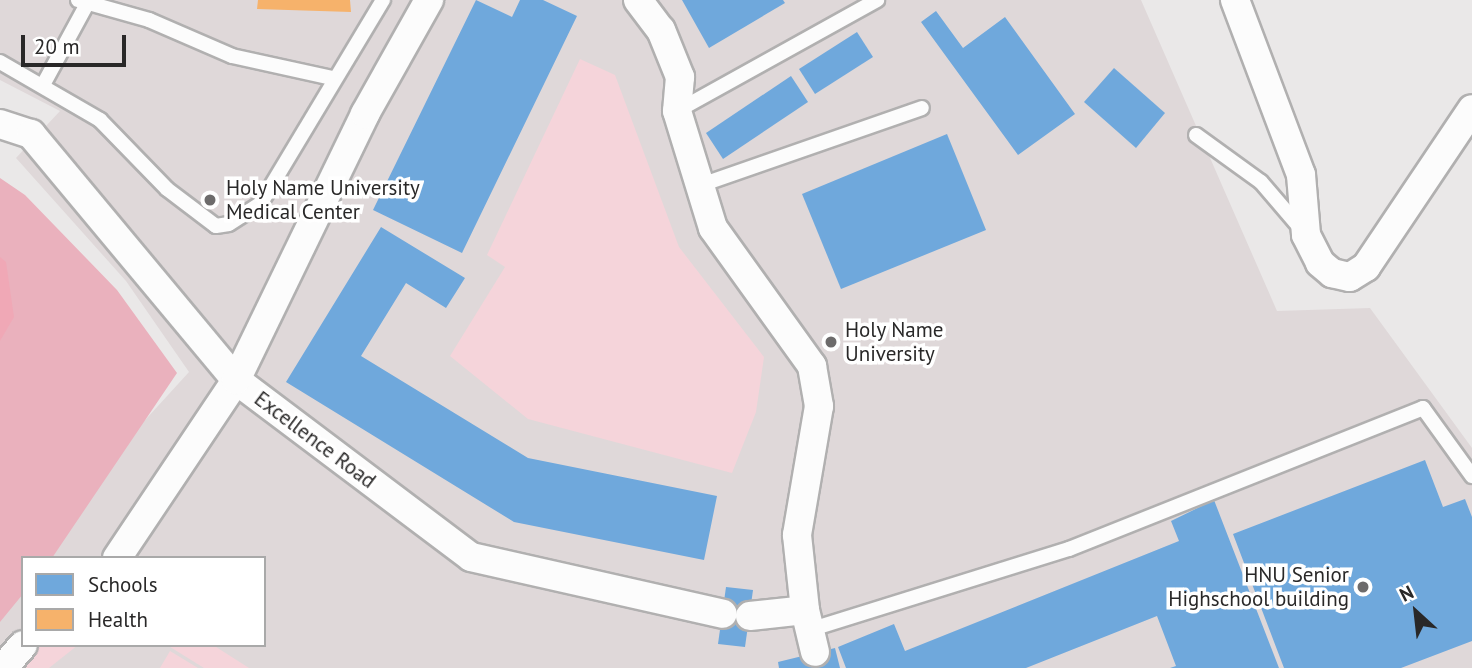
<!DOCTYPE html>
<html>
<head>
<meta charset="utf-8">
<style>
  body { margin:0 }
  #map { position:relative; width:1472px; height:668px; overflow:hidden; background:#eae8e8; font-family:"PT Sans",sans-serif }
  div>[style] { position:absolute }
  .built>* { inset:0; background:#dfd8d9 }
  .green>* { inset:0; background:#f5d4da }
  .forest>* { inset:0; background:#eab1bd }
  .water>* { inset:0; background:#f0a8b6 }
  .schools>* { inset:0; background:#6fa8dc }
  .health>* { inset:0; background:#f6b26b }
  .roads { filter:drop-shadow(2px 0 #b1b0b0) drop-shadow(-2px 0 #b1b0b0) drop-shadow(0 2px #b1b0b0) drop-shadow(0 -2px #b1b0b0) }
  .lane>* { height:14px; margin:-7px; padding:0 7px; transform-origin:7px; border-radius:7px; background:#fcfcfc }
  .street>* { height:28px; margin:-14px; padding:0 14px; transform-origin:14px; border-radius:14px; background:#fcfcfc }
  .dots>* { width:19px; height:19px; translate:-50% -50%; box-sizing:border-box; border:4px solid #fff; border-radius:50% }
  span { translate:-50% -50%; white-space:nowrap; text-align:center; line-height:1.15; -webkit-text-stroke:7px #fff; paint-order:stroke }
  .poi-label { font-size:21px; color:#292828 }
  .left { translate:0 -50%; text-align:left }
  .right { translate:-100% -50%; text-align:right }
  .street-label { font-size:21px; color:#292828 }
  .legend { position:absolute; left:21px; top:556px; width:245px; height:91px; box-sizing:border-box; background:#fff; border:2px solid #a9a9a9; margin:0; padding:9px 12px; list-style:none; font-size:21px; color:#292828 }
  .legend li { display:flex; align-items:center; gap:14px; height:35px }
  .legend b { width:35px; border:2px solid #a9a9a9 }
  .north { position:absolute; left:1381px; top:577px; width:70px; height:70px; -webkit-text-stroke:5px #fff; paint-order:stroke; rotate:333deg; font-size:19px; font-weight:700; line-height:28px; text-align:center; color:#292828 }
  .north::after { content:''; display:block; margin:auto; width:24px; height:32px; background:#292828; clip-path:polygon(50% 0,100% 100%,50% 72%,0 100%) }
  .scale { position:absolute; left:21px; top:35px; width:105px; height:32px; box-sizing:border-box; border:4px solid #292828; border-top:0; padding-left:9px; font-size:21px; line-height:24px; white-space:nowrap; color:#292828; -webkit-text-stroke:5px #fff; paint-order:stroke }
</style>
</head>
<body>
<div id="map">
  <div class="built">
    <div style="clip-path:polygon(evenodd,0 0,1141px 0,1277px 311px,1370px 308px,1472px 448px,1472px 668px,0 668px,0 579px,189px 372px,126px 281px,16px 158px,60px 111px,0 80px,0 0,23px 558px,264px 558px,264px 645px,23px 645px,23px 558px)"></div>
  </div>
  <div class="green">
    <div style="clip-path:polygon(580px 59px,615px 75px,679px 247px,764px 357px,756px 412px,732px 473px,528px 419px,450px 356px,505px 267px,487px 255px)"></div>
    <div style="clip-path:polygon(38px 645px,78px 645px,49px 668px,15px 668px)"></div>
    <div style="clip-path:polygon(167px 645px,213px 645px,249px 668px,204px 668px)"></div>
    <div style="clip-path:polygon(170px 651px,198px 668px,160px 668px)"></div>
  </div>
  <div class="forest">
    <div style="clip-path:polygon(0 178px,25px 195px,117px 290px,177px 373px,52px 558px,23px 558px,23px 594px,0 622px)"></div>
  </div>
  <div class="water">
    <div style="clip-path:polygon(0 257px,6px 262px,14px 317px,0 341px)"></div>
  </div>
  <div class="schools">
    <div style="clip-path:polygon(476px 0,512px 17px,520px 0,543px 0,577px 16px,462px 253px,373px 210px)"></div>
    <div style="clip-path:polygon(682px 0,783px 0,785px 3px,709px 48px)"></div>
    <div style="clip-path:polygon(936px 11px,963px 48px,1005px 17px,1075px 114px,1018px 155px,921px 22px)"></div>
    <div style="clip-path:polygon(857px 32px,873px 57px,815px 94px,799px 69px)"></div>
    <div style="clip-path:polygon(1114px 68px,1165px 113px,1136px 148px,1084px 102px)"></div>
    <div style="clip-path:polygon(791px 76px,808px 102px,723px 159px,706px 133px)"></div>
    <div style="clip-path:polygon(947px 134px,986px 230px,841px 289px,802px 194px)"></div>
    <div style="clip-path:polygon(381px 227px,465px 278px,446px 308px,406px 283px,361px 356px,528px 458px,717px 496px,704px 560px,514px 522px,286px 382px)"></div>
    <div style="clip-path:polygon(1425px 460px,1443px 507px,1465px 499px,1472px 517px,1472px 641px,1401px 668px,1284px 668px,1233px 534px)"></div>
    <div style="clip-path:polygon(1214px 500px,1279px 668px,1170px 668px,1176px 666px,1157px 616px,1026px 668px,846px 668px,838px 647px,894px 624px,905px 651px,1179px 541px,1171px 521px)"></div>
    <div style="clip-path:polygon(726px 587px,753px 590px,745px 647px,718px 644px)"></div>
    <div style="clip-path:polygon(835px 648px,840px 668px,779px 668px,778px 662px)"></div>
  </div>
  <div class="health">
    <div style="clip-path:polygon(258px 0,350px 0,351px 12px,257px 9px)"></div>
  </div>
  <div class="roads">
    <div class="lane">
      <div style="left:78px;top:0;width:74px;rotate:15.7deg"></div>
      <div style="left:149px;top:20px;width:90px;rotate:23.4deg"></div>
      <div style="left:232px;top:56px;width:102px;rotate:12.4deg"></div>
      <div style="left:0;top:62px;width:116px;rotate:30.1deg"></div>
      <div style="left:100px;top:120px;width:96px;rotate:45.8deg"></div>
      <div style="left:167px;top:189px;width:61px;rotate:37.1deg"></div>
      <div style="left:216px;top:226px;width:13px;rotate:-9deg"></div>
      <div style="left:229px;top:224px;width:38px;rotate:-33deg"></div>
      <div style="left:261px;top:203px;width:237px;rotate:-59deg"></div>
      <div style="left:43px;top:85px;width:94px;rotate:-61.5deg"></div>
      <div style="left:677px;top:111px;width:229px;rotate:-29deg"></div>
      <div style="left:1196px;top:135px;width:80px;rotate:35.9deg"></div>
      <div style="left:1261px;top:182px;width:65px;rotate:49.4deg"></div>
      <div style="left:698px;top:186px;width:237px;rotate:-19.2deg"></div>
      <div style="left:812px;top:629px;width:269px;rotate:-17.3deg"></div>
      <div style="left:1069px;top:549px;width:381px;rotate:-21.7deg"></div>
      <div style="left:1423px;top:408px;width:84px;rotate:54.2deg"></div>
    </div>
    <div class="street">
      <div style="left:638px;top:0;width:38px;rotate:53deg"></div>
      <div style="left:661px;top:30px;width:51px;rotate:68deg"></div>
      <div style="left:680px;top:77px;width:34px;rotate:95deg"></div>
      <div style="left:677px;top:111px;width:122px;rotate:72.9deg"></div>
      <div style="left:713px;top:228px;width:170px;rotate:54.3deg"></div>
      <div style="left:812px;top:366px;width:41px;rotate:80.1deg"></div>
      <div style="left:819px;top:406px;width:131px;rotate:99.7deg"></div>
      <div style="left:797px;top:535px;width:75px;rotate:83.9deg"></div>
      <div style="left:805px;top:610px;width:43px;rotate:76.6deg"></div>
      <div style="left:1235px;top:0;width:187px;rotate:69.3deg"></div>
      <div style="left:1301px;top:175px;width:60px;rotate:85.2deg"></div>
      <div style="left:1306px;top:235px;width:31px;rotate:63deg"></div>
      <div style="left:1320px;top:263px;width:16px;rotate:40deg"></div>
      <div style="left:1332px;top:273px;width:18px;rotate:13deg"></div>
      <div style="left:1350px;top:277px;width:19px;rotate:-32deg"></div>
      <div style="left:1366px;top:267px;width:190px;rotate:-56.1deg"></div>
      <div style="left:0;top:124px;width:33px;rotate:18deg"></div>
      <div style="left:31px;top:134px;width:320px;rotate:50.2deg"></div>
      <div style="left:236px;top:380px;width:294px;rotate:37deg"></div>
      <div style="left:471px;top:557px;width:258px;rotate:12.7deg"></div>
      <div style="left:117px;top:558px;width:214px;rotate:-56.2deg"></div>
      <div style="left:236px;top:380px;width:296px;rotate:-64.1deg"></div>
      <div style="left:365px;top:114px;width:131px;rotate:-60.7deg"></div>
      <div style="left:750px;top:616px;width:55px;rotate:-6.2deg"></div>
      <div style="left:3px;top:668px;width:30px;rotate:-49deg"></div>
    </div>
  </div>
  <div class="dots">
    <div style="left:210px;top:200px;background:#6d6b6b"></div>
    <div style="left:831px;top:342px;background:#6d6b6b"></div>
    <div style="left:1363px;top:587px;background:#6d6b6b"></div>
  </div>
  <div class="poi-label">
    <span class="left" style="left:226px;top:200px">Holy Name University<br>Medical Center</span>
    <span class="left" style="left:845px;top:342px">Holy Name<br>University</span>
    <span class="right" style="left:1349px;top:587px">HNU Senior<br>Highschool building</span>
  </div>
  <div class="street-label">
    <span style="left:315px;top:440px;rotate:37deg">Excellence Road</span>
  </div>
  <ul class="legend">
  <li><b style="height:19px;background:#6fa8dc"></b>Schools</li>
  <li><b style="height:19px;background:#f6b26b"></b>Health</li>
  </ul>
  <div class="north">N</div>
  <div class="scale">20 m</div>
</div>
</body>
</html>
